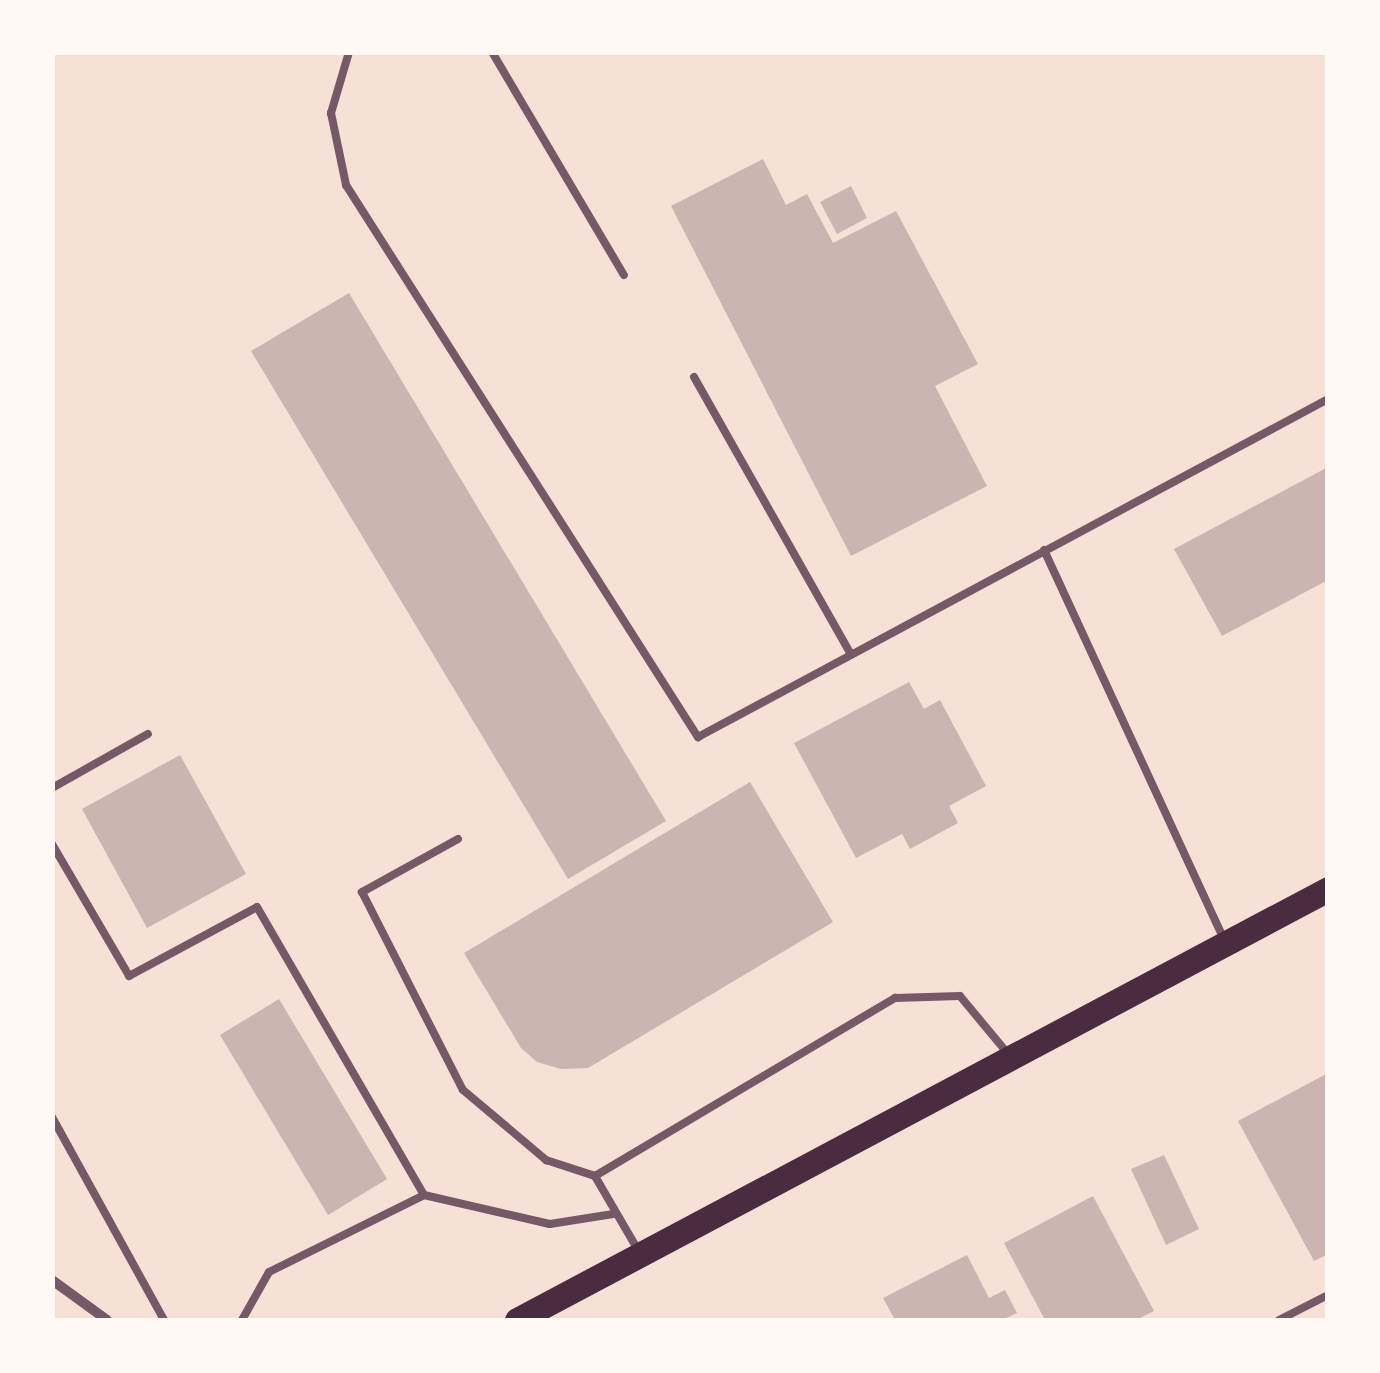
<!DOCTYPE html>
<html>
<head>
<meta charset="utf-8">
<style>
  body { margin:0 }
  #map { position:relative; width:1380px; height:1373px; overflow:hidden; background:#f7e1d7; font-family:Raleway,sans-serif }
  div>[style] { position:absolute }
  .building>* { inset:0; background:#ccb4b1 }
  .service>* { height:8px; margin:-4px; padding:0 4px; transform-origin:4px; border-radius:4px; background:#755966 }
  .minor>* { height:10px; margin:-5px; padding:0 5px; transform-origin:5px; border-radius:5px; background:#755966 }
  .primary>* { height:25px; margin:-12.5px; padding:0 12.5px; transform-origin:12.5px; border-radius:12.5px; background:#4a2c40 }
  span { translate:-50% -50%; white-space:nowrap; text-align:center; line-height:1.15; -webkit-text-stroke:10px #fffaf5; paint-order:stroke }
  .frame { position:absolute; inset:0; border:55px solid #fffaf5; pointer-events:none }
</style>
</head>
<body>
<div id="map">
  <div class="building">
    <div style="clip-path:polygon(763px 159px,786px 205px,807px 194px,833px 243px,896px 211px,978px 364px,935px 386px,987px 486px,851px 556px,671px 206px)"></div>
    <div style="clip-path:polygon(851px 186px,867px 218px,837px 234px,820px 202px)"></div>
    <div style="clip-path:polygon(349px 293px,666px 821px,568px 879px,251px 351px)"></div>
    <div style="clip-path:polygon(1328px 467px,1328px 580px,1222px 636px,1174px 549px)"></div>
    <div style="clip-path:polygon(909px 682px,924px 709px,940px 700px,986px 786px,949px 806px,958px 823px,910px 849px,902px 834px,856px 858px,794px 743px)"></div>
    <div style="clip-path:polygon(180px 755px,246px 874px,147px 928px,82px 809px)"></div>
    <div style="clip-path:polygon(750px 782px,833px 922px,588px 1068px,561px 1069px,537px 1062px,521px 1048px,464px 953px)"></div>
    <div style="clip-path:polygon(279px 999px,387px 1179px,328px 1215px,220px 1035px)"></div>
    <div style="clip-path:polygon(1328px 1073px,1328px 1254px,1314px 1261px,1238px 1121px)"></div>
    <div style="clip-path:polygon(1164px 1155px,1199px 1229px,1166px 1245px,1131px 1169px)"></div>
    <div style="clip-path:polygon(1093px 1196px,1154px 1311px,1136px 1320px,1045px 1320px,1004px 1243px)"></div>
    <div style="clip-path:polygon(967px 1255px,989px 1298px,1005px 1290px,1017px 1313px,1002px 1320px,895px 1320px,883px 1298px)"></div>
  </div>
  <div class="service">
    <div style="left:349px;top:52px;width:64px;rotate:106.4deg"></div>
    <div style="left:331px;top:113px;width:74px;rotate:78.2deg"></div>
    <div style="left:346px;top:185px;width:655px;rotate:57.48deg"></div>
    <div style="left:698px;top:737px;width:715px;rotate:-28.21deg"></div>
    <div style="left:492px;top:52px;width:259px;rotate:59.4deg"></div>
    <div style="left:694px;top:377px;width:318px;rotate:60.5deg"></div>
    <div style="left:1044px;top:550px;width:431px;rotate:65.2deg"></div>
    <div style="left:52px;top:788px;width:110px;rotate:-29.4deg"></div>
    <div style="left:458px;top:839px;width:110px;rotate:151.1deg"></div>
    <div style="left:362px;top:892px;width:222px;rotate:63deg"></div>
    <div style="left:463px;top:1090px;width:109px;rotate:40.1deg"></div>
    <div style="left:546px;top:1160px;width:52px;rotate:18.1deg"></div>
    <div style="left:52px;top:844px;width:153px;rotate:59.7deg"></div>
    <div style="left:129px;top:976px;width:145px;rotate:-28.3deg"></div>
    <div style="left:257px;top:907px;width:333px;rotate:59.9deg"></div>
    <div style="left:52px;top:1117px;width:232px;rotate:61.1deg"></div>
    <div style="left:638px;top:1250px;width:86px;rotate:-120.2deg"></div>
    <div style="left:595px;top:1176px;width:349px;rotate:-30.7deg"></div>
    <div style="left:895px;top:998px;width:65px;rotate:-1.8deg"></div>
    <div style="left:960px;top:996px;width:77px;rotate:50.3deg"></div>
    <div style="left:242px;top:1320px;width:55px;rotate:-60.6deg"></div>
    <div style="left:269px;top:1272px;width:173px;rotate:-26.4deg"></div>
    <div style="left:424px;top:1195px;width:129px;rotate:13deg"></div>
    <div style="left:550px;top:1224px;width:64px;rotate:-9deg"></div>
    <div style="left:1279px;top:1320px;width:55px;rotate:-27deg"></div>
  </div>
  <div class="minor">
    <div style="left:52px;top:1280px;width:68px;rotate:36deg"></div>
  </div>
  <div class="primary">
    <div style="left:517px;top:1320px;width:918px;rotate:-27.99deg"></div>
  </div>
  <div class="frame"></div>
</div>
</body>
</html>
